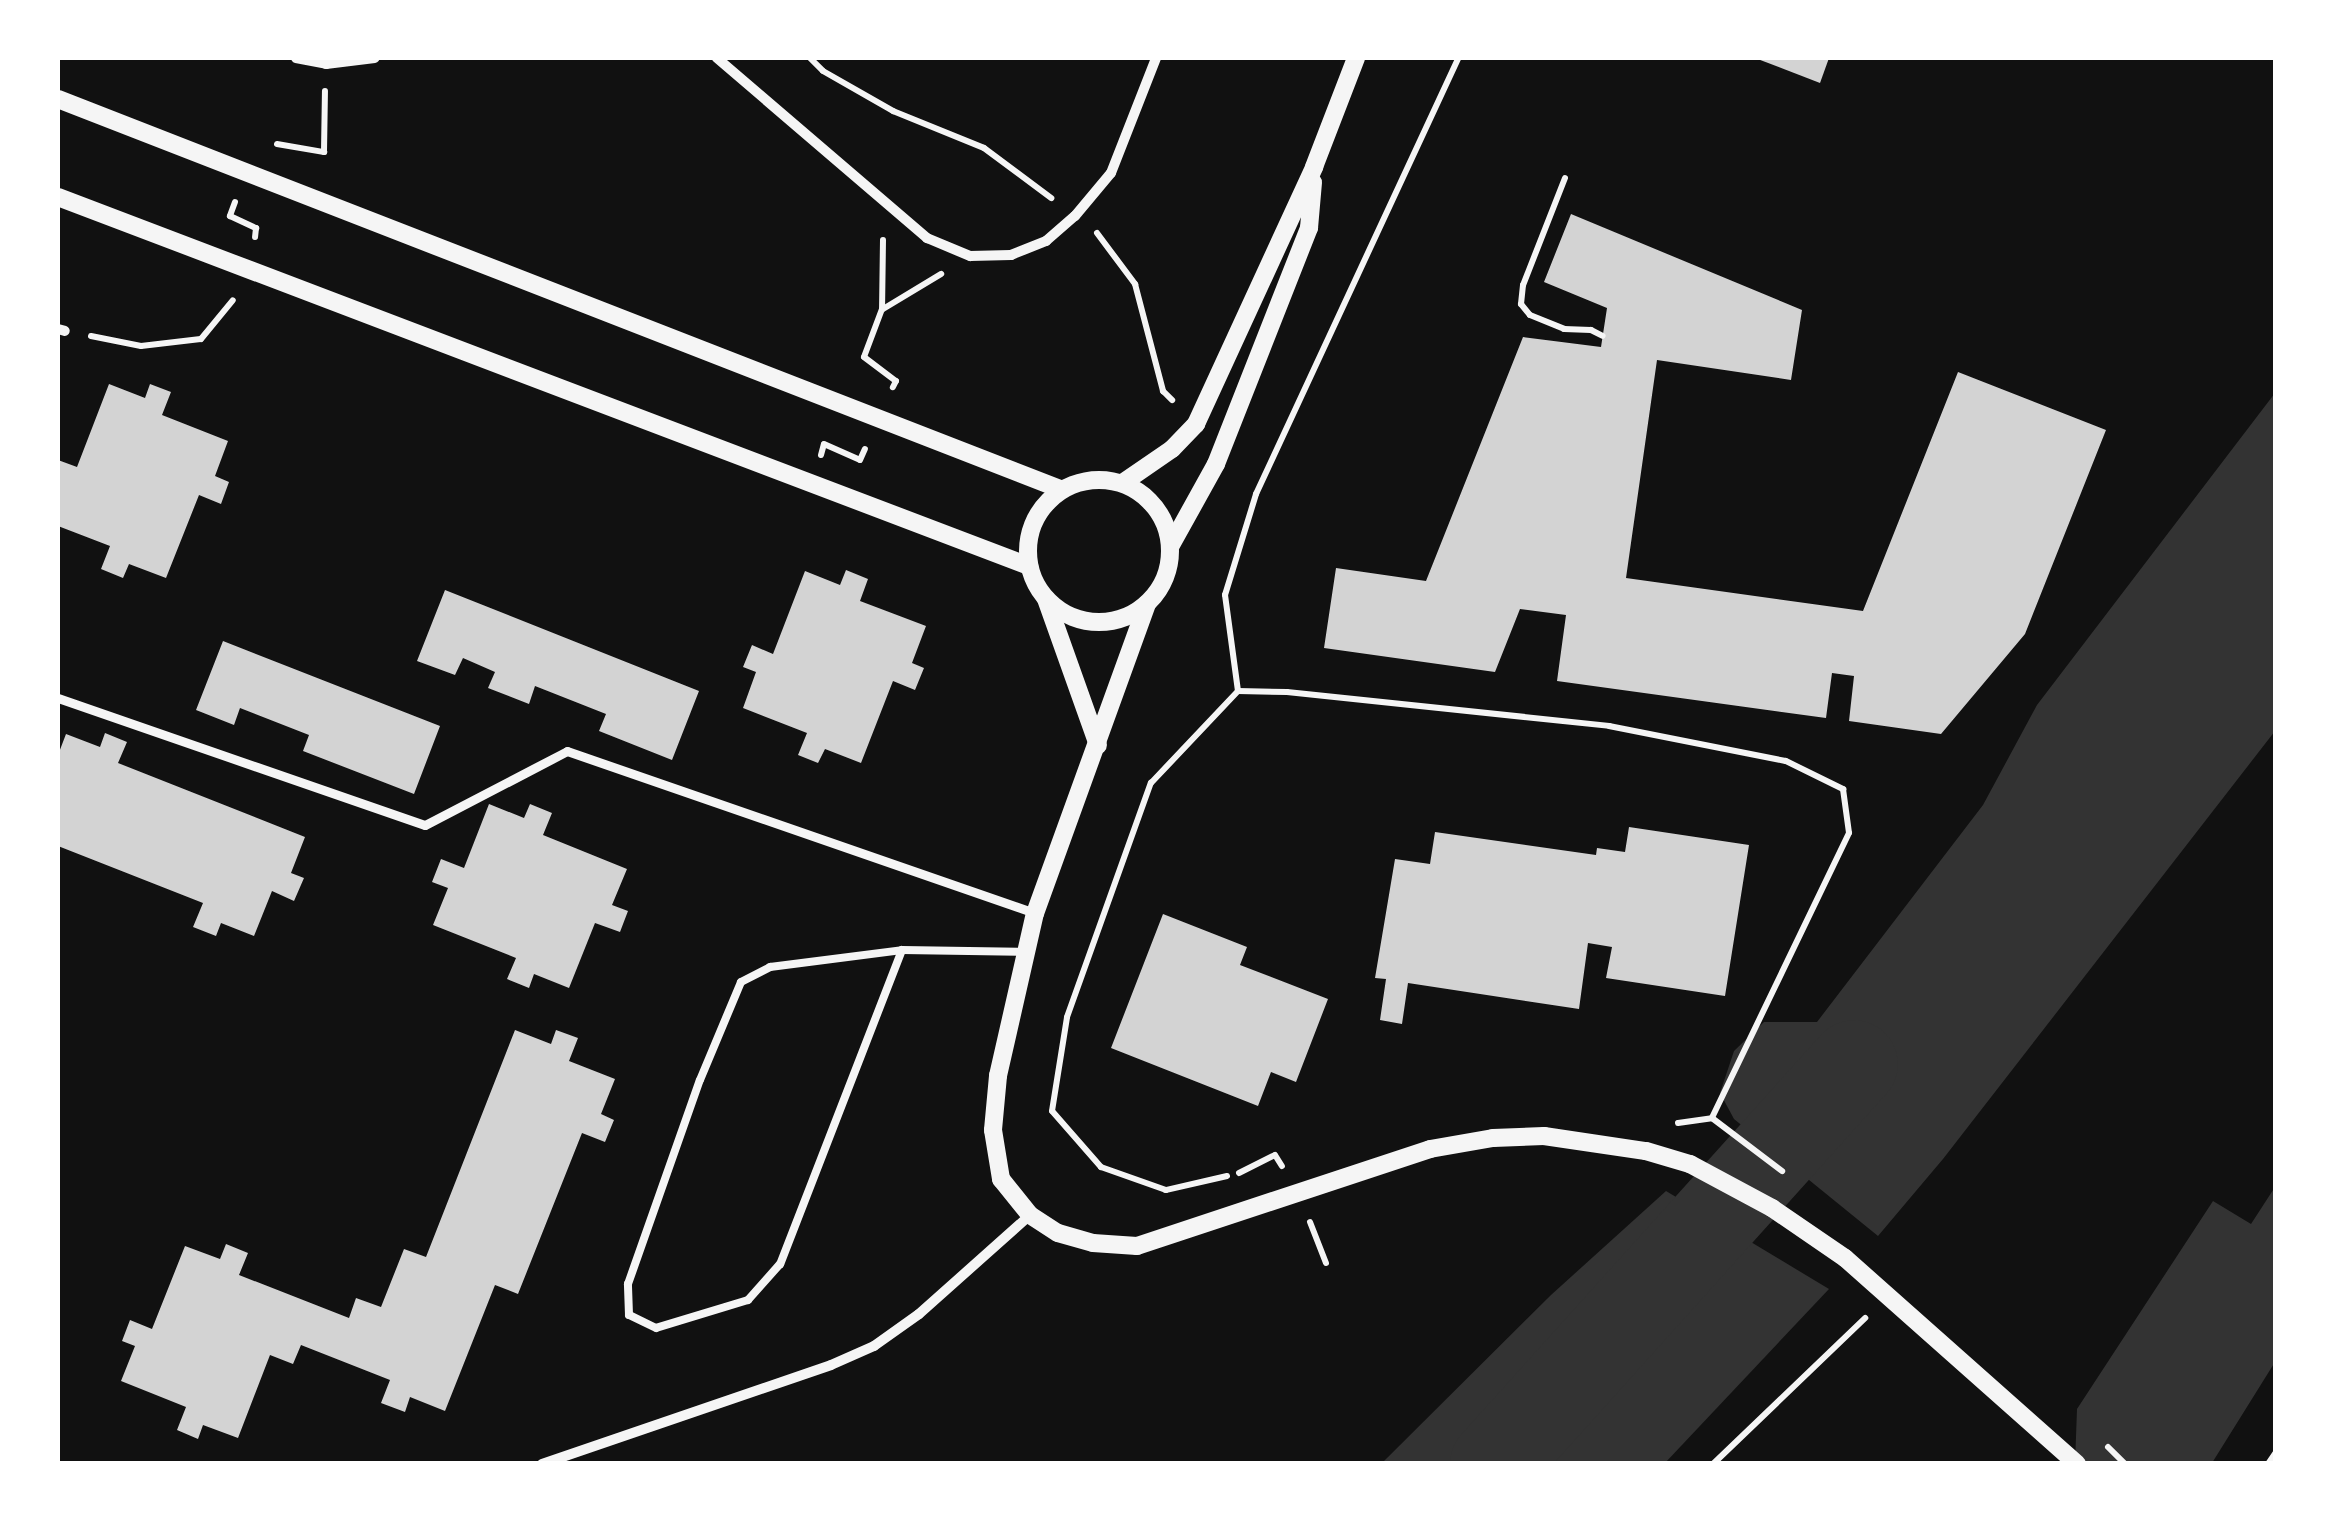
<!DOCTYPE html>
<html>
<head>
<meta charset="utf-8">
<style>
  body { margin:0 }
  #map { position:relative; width:2333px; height:1521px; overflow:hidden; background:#111; font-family:"Fira Sans Condensed",sans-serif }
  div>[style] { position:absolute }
  .water>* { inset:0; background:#333 }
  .river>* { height:88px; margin:-44px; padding:0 44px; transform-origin:44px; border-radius:44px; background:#333 }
  .building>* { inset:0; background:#d3d3d3 }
  .path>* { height:6px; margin:-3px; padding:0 3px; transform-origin:3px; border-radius:3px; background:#f5f5f5 }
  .service>* { height:8px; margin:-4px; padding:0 4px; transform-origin:4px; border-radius:4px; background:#f5f5f5 }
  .pedestrian>* { height:9px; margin:-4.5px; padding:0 4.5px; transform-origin:4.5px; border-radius:4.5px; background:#f5f5f5 }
  .minor>* { height:10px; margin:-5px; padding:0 5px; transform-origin:5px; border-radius:5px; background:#f5f5f5 }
  .tertiary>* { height:18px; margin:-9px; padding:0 9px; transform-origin:9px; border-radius:9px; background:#f5f5f5 }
  .tertiary>.ring { margin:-9px; padding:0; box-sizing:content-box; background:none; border:18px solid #f5f5f5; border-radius:50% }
  span { translate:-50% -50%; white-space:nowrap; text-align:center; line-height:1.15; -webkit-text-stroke:10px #fff; paint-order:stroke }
  .frame { position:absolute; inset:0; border:60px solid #fff; pointer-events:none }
</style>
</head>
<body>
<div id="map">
  <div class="water">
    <div style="clip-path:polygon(2275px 393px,2275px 731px,1943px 1159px,1878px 1236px,1734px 1119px,1720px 1093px,1734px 1051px,1764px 1022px,1817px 1022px,1983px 805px,2037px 705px)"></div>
    <div style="clip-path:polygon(2275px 1187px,2275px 1362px,2212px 1463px,2075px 1464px,2077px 1409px,2213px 1201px,2251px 1224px)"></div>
    <div style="clip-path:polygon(1666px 1191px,1829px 1289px,1665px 1463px,1382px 1463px,1551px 1295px)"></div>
  </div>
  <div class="river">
    <div style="left:1494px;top:1464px;width:538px;rotate:-48.01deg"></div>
  </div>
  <div class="building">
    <div style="clip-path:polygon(1755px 58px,1829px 58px,1820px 83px)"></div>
    <div style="clip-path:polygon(1571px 214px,1802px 310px,1791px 380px,1657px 360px,1626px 578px,1863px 611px,1958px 372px,2106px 430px,2025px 634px,1941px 734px,1849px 721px,1854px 676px,1832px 673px,1826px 718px,1557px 681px,1566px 615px,1520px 609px,1495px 672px,1324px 648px,1336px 568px,1426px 581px,1523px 337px,1601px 347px,1607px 308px,1544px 282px)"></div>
    <div style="clip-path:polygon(109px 384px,145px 398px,150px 384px,171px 392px,162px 415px,228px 441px,215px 476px,229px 482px,221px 504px,199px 495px,166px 578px,129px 564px,123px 578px,101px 569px,110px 546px,58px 526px,58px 460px,77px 467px)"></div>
    <div style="clip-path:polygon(846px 570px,868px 579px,860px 601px,926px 626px,912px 663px,924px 668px,915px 690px,893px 681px,861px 763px,825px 749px,818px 763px,798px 755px,807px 733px,743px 708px,756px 672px,743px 667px,752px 645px,773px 654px,805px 571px,840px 585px)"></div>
    <div style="clip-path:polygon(445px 590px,699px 691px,672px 760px,599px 731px,606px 714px,535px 686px,529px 704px,488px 688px,495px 672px,463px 658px,455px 675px,417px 661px)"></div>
    <div style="clip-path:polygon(223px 641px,440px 726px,414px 794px,303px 751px,309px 735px,240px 708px,234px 725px,196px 710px)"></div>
    <div style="clip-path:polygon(105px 733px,127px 742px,118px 763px,305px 837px,291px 873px,304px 878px,294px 901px,272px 891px,254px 936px,221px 923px,216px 936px,193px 927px,203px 903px,58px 846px,58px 755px,66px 734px,100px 747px)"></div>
    <div style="clip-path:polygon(489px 804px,524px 818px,530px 804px,552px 813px,543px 835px,627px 869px,612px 905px,628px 911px,620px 932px,595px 923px,569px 988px,534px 974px,529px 988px,507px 979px,516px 958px,433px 925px,448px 888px,432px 882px,441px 859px,464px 868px)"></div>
    <div style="clip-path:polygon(1629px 827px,1749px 845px,1725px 996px,1606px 978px,1612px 947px,1588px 943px,1579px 1009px,1408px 983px,1402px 1024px,1380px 1020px,1386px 979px,1375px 978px,1395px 859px,1430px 864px,1435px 832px,1596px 855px,1597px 848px,1625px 852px)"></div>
    <div style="clip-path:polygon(1163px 914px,1247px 947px,1240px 965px,1328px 999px,1296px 1082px,1271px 1072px,1258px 1106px,1111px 1048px)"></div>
    <div style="clip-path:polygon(515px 1030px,551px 1044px,556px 1030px,578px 1038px,569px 1061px,615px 1079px,601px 1114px,614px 1120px,605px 1142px,582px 1133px,518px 1294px,495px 1285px,445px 1411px,410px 1397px,405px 1412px,381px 1403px,390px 1380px,301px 1345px,293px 1364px,270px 1355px,238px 1438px,203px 1425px,198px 1439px,177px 1430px,186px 1407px,121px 1381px,135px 1346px,122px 1341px,130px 1320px,152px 1329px,185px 1246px,220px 1259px,226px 1244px,248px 1253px,239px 1275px,349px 1318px,356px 1298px,381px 1307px,404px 1249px,426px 1257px)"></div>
  </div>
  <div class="path">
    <div style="left:810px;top:58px;width:18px;rotate:45deg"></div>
    <div style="left:823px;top:71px;width:81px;rotate:29.7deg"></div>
    <div style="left:893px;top:111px;width:98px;rotate:22.1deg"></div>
    <div style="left:984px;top:148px;width:84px;rotate:36.7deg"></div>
    <div style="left:277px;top:144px;width:48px;rotate:9.7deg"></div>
    <div style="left:324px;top:152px;width:61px;rotate:-89.1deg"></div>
    <div style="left:1565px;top:178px;width:115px;rotate:111.4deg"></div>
    <div style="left:1523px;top:285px;width:19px;rotate:96deg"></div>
    <div style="left:1521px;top:304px;width:14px;rotate:51deg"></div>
    <div style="left:1530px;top:315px;width:37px;rotate:22deg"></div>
    <div style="left:1564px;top:329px;width:27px;rotate:2deg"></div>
    <div style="left:1591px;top:330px;width:13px;rotate:27deg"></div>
    <div style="left:235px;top:202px;width:15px;rotate:110deg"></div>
    <div style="left:230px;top:216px;width:29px;rotate:25deg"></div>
    <div style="left:256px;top:228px;width:9px;rotate:96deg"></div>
    <div style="left:1097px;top:233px;width:64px;rotate:53.3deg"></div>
    <div style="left:1135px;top:284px;width:111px;rotate:75.3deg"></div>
    <div style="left:1163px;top:391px;width:13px;rotate:45deg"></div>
    <div style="left:883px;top:240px;width:69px;rotate:90.8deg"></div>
    <div style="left:882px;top:309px;width:51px;rotate:110.6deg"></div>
    <div style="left:864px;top:357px;width:40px;rotate:37deg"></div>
    <div style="left:896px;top:381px;width:7px;rotate:117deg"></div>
    <div style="left:883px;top:309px;width:68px;rotate:-31.1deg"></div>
    <div style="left:91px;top:336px;width:51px;rotate:11.3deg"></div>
    <div style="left:141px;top:346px;width:60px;rotate:-6.7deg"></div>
    <div style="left:201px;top:339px;width:50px;rotate:-50.6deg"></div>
    <div style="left:821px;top:455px;width:11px;rotate:-75deg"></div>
    <div style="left:824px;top:444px;width:39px;rotate:24deg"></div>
    <div style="left:860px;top:460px;width:12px;rotate:-66deg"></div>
    <div style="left:1238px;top:691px;width:49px;rotate:1.2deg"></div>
    <div style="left:1287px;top:692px;width:324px;rotate:6deg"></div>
    <div style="left:1609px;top:726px;width:180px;rotate:11.2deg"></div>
    <div style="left:1786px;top:761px;width:64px;rotate:26.2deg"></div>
    <div style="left:1843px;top:789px;width:44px;rotate:82.2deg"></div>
    <div style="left:1849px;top:833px;width:316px;rotate:115.7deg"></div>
    <div style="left:1678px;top:1123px;width:34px;rotate:-8deg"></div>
    <div style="left:1712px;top:1118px;width:88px;rotate:37.1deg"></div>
    <div style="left:1239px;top:1173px;width:40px;rotate:-26.6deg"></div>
    <div style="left:1275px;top:1155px;width:13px;rotate:58deg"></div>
    <div style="left:1227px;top:1176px;width:63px;rotate:167.1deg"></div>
    <div style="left:1166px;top:1190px;width:69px;rotate:-160.5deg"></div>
    <div style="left:1101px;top:1167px;width:74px;rotate:-131.2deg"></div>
    <div style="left:1052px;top:1111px;width:95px;rotate:-80.9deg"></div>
    <div style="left:1067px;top:1017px;width:249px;rotate:-70.3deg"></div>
    <div style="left:1151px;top:783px;width:127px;rotate:-46.6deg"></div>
    <div style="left:1238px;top:691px;width:97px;rotate:-97.7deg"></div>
    <div style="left:1225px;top:595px;width:106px;rotate:-72.9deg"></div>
    <div style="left:1256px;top:494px;width:481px;rotate:-65.1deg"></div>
    <div style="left:1310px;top:1222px;width:44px;rotate:68.7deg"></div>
    <div style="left:2108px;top:1447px;width:24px;rotate:45deg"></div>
    <div style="left:1713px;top:1464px;width:211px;rotate:-43.8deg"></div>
    <div style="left:2268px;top:1464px;width:14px;rotate:-56deg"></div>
  </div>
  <div class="service">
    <div style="left:902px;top:950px;width:337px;rotate:111.2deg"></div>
    <div style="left:780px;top:1264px;width:48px;rotate:131.6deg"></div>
    <div style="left:748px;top:1300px;width:96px;rotate:163.1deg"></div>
    <div style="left:656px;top:1328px;width:30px;rotate:-154deg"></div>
    <div style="left:629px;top:1315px;width:31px;rotate:-92deg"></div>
    <div style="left:628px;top:1284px;width:216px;rotate:-70.6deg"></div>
    <div style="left:700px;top:1080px;width:106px;rotate:-67.3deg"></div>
    <div style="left:741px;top:982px;width:33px;rotate:-27deg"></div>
    <div style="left:770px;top:967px;width:133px;rotate:-7.3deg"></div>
    <div style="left:902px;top:950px;width:122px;rotate:0.9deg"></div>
  </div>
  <div class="pedestrian">
    <div style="left:58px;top:698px;width:388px;rotate:19.1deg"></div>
    <div style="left:425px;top:825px;width:160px;rotate:-27.5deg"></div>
    <div style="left:567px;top:751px;width:495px;rotate:19.1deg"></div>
  </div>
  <div class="minor">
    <div style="left:296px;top:58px;width:31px;rotate:11deg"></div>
    <div style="left:326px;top:64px;width:49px;rotate:-7deg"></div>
    <div style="left:717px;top:58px;width:277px;rotate:40.6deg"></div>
    <div style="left:927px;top:238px;width:47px;rotate:22.7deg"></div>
    <div style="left:970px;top:256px;width:41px;rotate:-1.4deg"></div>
    <div style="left:1011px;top:255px;width:38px;rotate:-22deg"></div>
    <div style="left:1046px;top:241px;width:38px;rotate:-41deg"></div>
    <div style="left:1075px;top:216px;width:56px;rotate:-50.1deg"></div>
    <div style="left:1111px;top:173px;width:123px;rotate:-68.6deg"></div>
    <div style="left:58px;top:329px;width:7px;rotate:16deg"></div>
    <div style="left:542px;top:1464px;width:305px;rotate:-18.9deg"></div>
    <div style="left:831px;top:1365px;width:47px;rotate:-23.8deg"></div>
    <div style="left:874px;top:1346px;width:55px;rotate:-35.4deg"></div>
    <div style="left:919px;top:1314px;width:149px;rotate:-41.7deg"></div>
  </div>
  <div class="tertiary">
    <div style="left:58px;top:99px;width:1075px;rotate:21.27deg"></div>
    <div style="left:58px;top:197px;width:1039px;rotate:20.81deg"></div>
    <div class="ring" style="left:1028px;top:480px;width:124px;height:124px"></div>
    <div style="left:1124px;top:482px;width:58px;rotate:-34.5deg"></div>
    <div style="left:1172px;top:449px;width:35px;rotate:-46deg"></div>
    <div style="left:1196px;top:424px;width:283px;rotate:-65.3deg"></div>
    <div style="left:1314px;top:167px;width:117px;rotate:-68.9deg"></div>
    <div style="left:1170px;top:547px;width:95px;rotate:-61deg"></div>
    <div style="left:1216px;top:464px;width:254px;rotate:-68.5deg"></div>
    <div style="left:1309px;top:228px;width:46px;rotate:-85deg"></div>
    <div style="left:1046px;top:599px;width:155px;rotate:70.4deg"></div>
    <div style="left:1147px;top:604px;width:329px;rotate:109.9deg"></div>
    <div style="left:1035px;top:913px;width:167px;rotate:102.8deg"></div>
    <div style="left:998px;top:1076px;width:54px;rotate:95.3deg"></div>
    <div style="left:993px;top:1130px;width:50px;rotate:80.7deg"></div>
    <div style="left:1001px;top:1179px;width:46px;rotate:51.1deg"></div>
    <div style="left:1030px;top:1215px;width:33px;rotate:33deg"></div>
    <div style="left:1058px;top:1233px;width:36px;rotate:16deg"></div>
    <div style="left:1093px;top:1243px;width:44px;rotate:3.9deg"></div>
    <div style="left:1137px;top:1246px;width:309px;rotate:-18.3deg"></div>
    <div style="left:1430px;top:1149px;width:64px;rotate:-9.9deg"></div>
    <div style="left:1493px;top:1138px;width:51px;rotate:-2.2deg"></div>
    <div style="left:1544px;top:1136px;width:103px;rotate:8.4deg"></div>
    <div style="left:1646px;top:1151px;width:46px;rotate:16.5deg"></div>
    <div style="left:1690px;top:1164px;width:93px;rotate:28.2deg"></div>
    <div style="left:1772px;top:1208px;width:88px;rotate:34.4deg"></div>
    <div style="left:1845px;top:1258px;width:310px;rotate:41.6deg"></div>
  </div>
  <div class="frame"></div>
</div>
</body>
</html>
